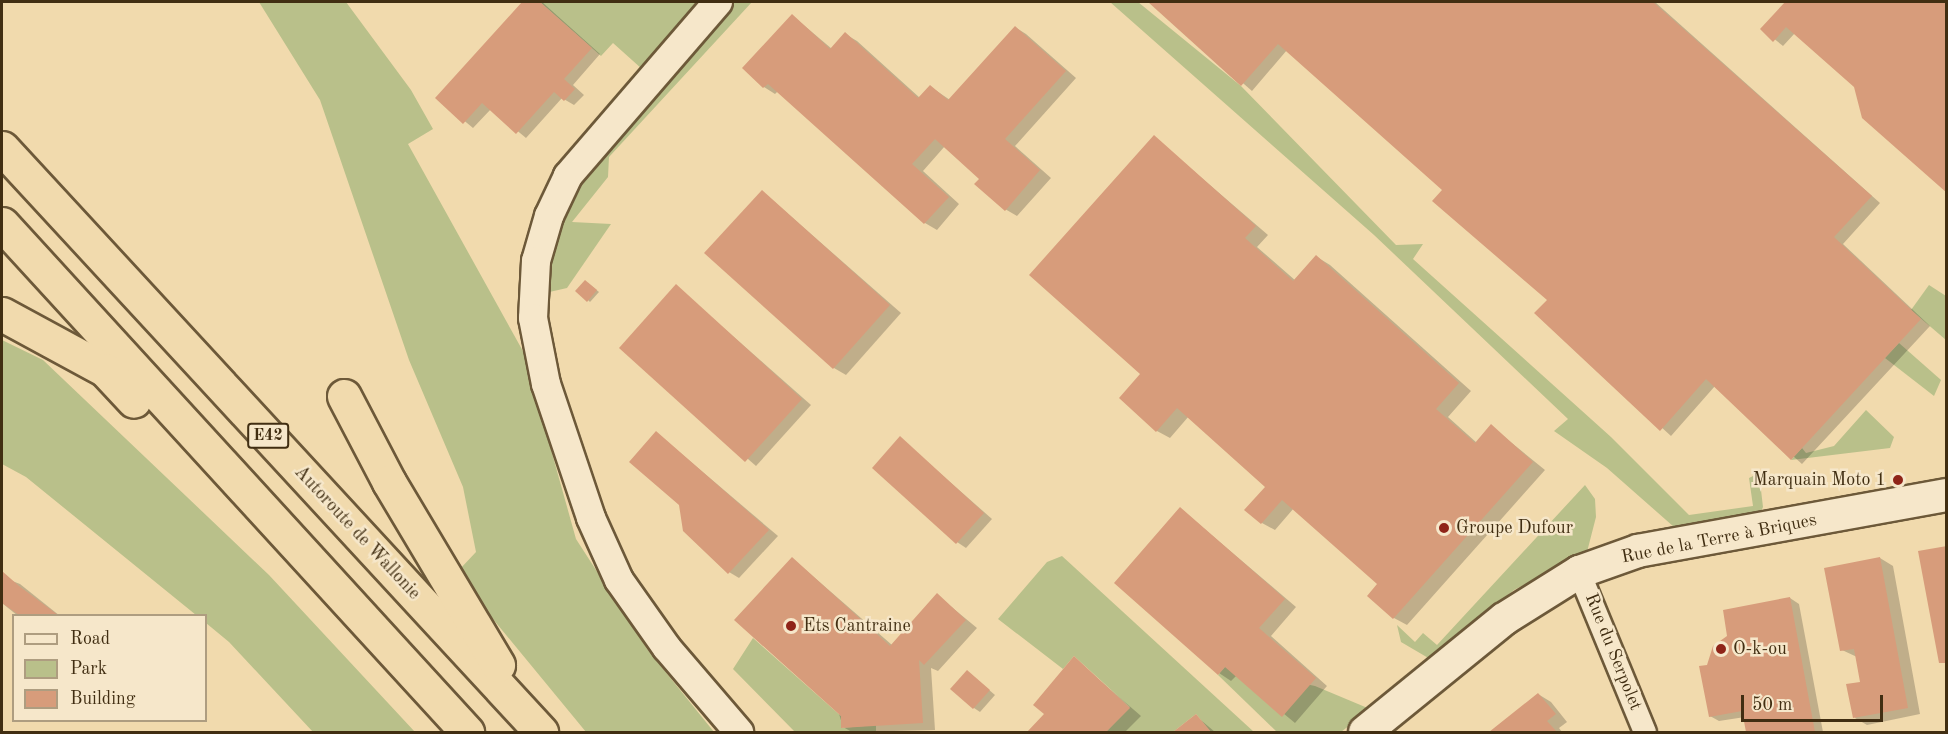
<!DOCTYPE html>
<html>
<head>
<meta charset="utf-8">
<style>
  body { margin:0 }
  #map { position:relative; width:1948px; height:734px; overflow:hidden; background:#f1daad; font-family:"Old Standard TT",serif }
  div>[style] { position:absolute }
  .green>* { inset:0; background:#b9c08a }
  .shadow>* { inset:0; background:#0003 }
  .building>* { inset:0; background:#d79c7b }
  .roads { filter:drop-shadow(2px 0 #6d5939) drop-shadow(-2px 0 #6d5939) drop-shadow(0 2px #6d5939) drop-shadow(0 -2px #6d5939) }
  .minor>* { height:22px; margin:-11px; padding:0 11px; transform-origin:11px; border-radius:11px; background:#f6e7ca }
  .tertiary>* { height:28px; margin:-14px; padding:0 14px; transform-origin:14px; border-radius:14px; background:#f6e7ca }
  .secondary>* { height:32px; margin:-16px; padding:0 16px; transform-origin:16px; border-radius:16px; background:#f6e7ca }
  .motorway>* { height:33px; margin:-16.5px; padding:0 16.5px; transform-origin:16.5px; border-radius:16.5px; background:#f1daad }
  .dots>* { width:16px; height:16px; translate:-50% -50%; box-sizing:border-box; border:3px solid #f6e7ca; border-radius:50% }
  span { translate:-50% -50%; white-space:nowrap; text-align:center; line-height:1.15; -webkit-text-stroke:5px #f6e7ca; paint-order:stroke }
  .shield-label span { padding:2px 4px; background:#f6e7ca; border:2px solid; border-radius:4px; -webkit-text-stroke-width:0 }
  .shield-label { font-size:16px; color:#412e12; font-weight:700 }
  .poi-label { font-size:18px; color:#412e12 }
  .right { translate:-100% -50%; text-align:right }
  .left { translate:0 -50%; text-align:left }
  .street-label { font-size:18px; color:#412e12 }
  .frame { position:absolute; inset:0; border:3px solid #412e12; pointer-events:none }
  .legend { position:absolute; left:12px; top:614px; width:195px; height:108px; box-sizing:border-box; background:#f6e7ca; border:2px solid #ae9d80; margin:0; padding:8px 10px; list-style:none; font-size:18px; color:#412e12 }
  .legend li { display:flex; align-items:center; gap:12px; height:30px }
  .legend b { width:30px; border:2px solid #ae9d80 }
  .scale { position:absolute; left:1741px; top:695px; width:142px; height:27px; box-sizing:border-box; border:3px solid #412e12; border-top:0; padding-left:8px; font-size:18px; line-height:21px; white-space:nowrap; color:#412e12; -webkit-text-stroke:4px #f6e7ca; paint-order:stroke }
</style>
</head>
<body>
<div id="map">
  <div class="green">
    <div style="clip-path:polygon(259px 2px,346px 2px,411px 90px,433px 129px,408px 144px,524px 353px,576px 539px,647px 649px,714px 732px,586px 732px,465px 585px,459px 570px,476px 552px,463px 487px,409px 360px,320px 100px)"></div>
    <div style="clip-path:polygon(540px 2px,702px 2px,642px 69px,613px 43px,601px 56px)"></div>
    <div style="clip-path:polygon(730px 2px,752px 2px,609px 157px,608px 177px,572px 222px,611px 224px,567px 288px,545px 293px,549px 257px,565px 213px,603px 151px)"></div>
    <div style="clip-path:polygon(1110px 2px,1138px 2px,1241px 86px,1396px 245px,1423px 244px,1413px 259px,1611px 437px,1689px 515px,1753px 506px,1749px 478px,1759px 473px,1763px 507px,1759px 516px,1674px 527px,1607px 468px,1554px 431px,1568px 419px,1374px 235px)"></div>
    <div style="clip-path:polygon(1929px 285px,1946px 296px,1946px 340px,1911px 310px)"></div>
    <div style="clip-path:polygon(2px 340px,43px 360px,269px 575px,415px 732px,313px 732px,229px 642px,206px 623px,206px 616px,196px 615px,26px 477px,2px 464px)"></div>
    <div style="clip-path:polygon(1899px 343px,1941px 380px,1934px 396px,1885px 358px)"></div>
    <div style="clip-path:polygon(1866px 410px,1894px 437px,1890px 448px,1791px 460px,1802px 448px,1806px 453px,1834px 446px)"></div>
    <div style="clip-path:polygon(1585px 485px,1595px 499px,1596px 517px,1587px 552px,1514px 590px,1430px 659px,1401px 642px,1397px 625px,1415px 642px,1423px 633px,1437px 645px)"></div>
    <div style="clip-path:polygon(1062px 556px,1254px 732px,1211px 732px,1196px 714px,1173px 732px,1106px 732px,1130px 707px,1074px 656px,1063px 669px,998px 619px,1047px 562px)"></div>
    <div style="clip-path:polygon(753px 638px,841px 716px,842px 728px,876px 725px,876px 732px,795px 732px,733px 669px)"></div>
    <div style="clip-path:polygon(1225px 667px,1315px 686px,1370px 709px,1341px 732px,1277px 732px,1218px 675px)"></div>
  </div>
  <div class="shadow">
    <div style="clip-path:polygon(524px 2px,542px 2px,600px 54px,573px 85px,584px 95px,574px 105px,562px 98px,526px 138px,491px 109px,473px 128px,437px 98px)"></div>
    <div style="clip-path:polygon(1150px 2px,1655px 2px,1880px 203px,1843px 244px,1930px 326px,1802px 464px,1715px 386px,1671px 436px,1536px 313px,1549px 299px,1444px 189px,1287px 50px,1252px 91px)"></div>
    <div style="clip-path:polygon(1787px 2px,1946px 2px,1946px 190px,1855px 86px,1795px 33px,1783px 46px,1762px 29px)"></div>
    <div style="clip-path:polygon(793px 16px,832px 49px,845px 34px,857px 41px,920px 98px,931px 87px,950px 100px,1015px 27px,1026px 34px,1076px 78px,1015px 146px,1051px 178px,1017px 216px,1005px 209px,981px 179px,945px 146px,923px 171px,959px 204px,937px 230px,925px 223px,778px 91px,775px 94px,764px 87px,744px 68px)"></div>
    <div style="clip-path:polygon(1154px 137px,1268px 235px,1257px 247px,1296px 281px,1317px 257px,1330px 265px,1471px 391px,1448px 417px,1477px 443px,1491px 426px,1545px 470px,1407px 625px,1394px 618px,1379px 584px,1294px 508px,1275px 530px,1262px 523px,1267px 487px,1189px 416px,1170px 438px,1157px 431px,1142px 374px)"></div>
    <div style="clip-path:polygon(762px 191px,901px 313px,846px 375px,834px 368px)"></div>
    <div style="clip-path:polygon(588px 283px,599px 292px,590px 302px,588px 300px)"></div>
    <div style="clip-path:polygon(676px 286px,811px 405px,756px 466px,621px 348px)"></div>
    <div style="clip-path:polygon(657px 433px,778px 536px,739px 578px,729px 572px,681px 504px)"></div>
    <div style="clip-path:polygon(900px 438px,992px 519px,966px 548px,957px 542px)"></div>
    <div style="clip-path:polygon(1181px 509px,1296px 607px,1271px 636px,1327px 686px,1295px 723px,1237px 675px,1231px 681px,1219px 673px)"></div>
    <div style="clip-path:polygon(792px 558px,892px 645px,937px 595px,977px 628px,938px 671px,931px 668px,935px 730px,852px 732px,843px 727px)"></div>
    <div style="clip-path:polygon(1880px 558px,1893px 566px,1920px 714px,1867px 725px,1855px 718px,1862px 683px,1857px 657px,1842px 650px)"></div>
    <div style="clip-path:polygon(2px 577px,20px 584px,60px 616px,18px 616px,2px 603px)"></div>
    <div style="clip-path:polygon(1790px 598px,1799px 604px,1823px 732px,1748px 732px,1745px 717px,1719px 721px,1710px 716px,1708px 666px)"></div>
    <div style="clip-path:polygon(1074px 658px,1141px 716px,1125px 732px,1029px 732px,1046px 714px)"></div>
    <div style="clip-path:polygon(968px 672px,995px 695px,980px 712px,974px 708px)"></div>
    <div style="clip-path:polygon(1538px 694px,1551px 702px,1567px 722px,1559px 728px,1562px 732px,1491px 732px)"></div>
    <div style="clip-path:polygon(1196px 716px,1215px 732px,1175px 732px)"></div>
  </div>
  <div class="building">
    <div style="clip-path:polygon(522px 2px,540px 2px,592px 48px,564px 79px,575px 89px,564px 101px,554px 92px,516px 134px,482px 103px,463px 124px,435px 98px)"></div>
    <div style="clip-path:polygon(1148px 2px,1653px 2px,1872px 196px,1834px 237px,1921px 319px,1791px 460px,1706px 379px,1660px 431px,1534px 313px,1547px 300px,1432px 201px,1442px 190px,1278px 44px,1241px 86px)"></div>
    <div style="clip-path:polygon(1785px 2px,1947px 2px,1947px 193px,1862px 118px,1854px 87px,1786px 27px,1773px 42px,1760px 29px)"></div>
    <div style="clip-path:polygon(792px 14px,830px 49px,845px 32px,918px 98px,930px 85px,948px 100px,1015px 26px,1066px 71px,1005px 139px,1040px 170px,1005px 211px,974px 184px,979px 179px,935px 139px,912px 164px,949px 197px,924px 224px,768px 84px,763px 88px,742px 68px)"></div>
    <div style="clip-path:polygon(1154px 135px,1256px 226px,1245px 238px,1293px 281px,1316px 255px,1459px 383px,1436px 409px,1475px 443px,1491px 424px,1533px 462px,1393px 619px,1367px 596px,1377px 584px,1282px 500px,1261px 524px,1244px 510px,1265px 487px,1177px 408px,1156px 432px,1119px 398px,1140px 374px,1029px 275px)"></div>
    <div style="clip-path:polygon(762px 190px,890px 305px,833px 369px,704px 253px)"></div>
    <div style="clip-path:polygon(585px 280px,597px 290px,587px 302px,575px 291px)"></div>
    <div style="clip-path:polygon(676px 284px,802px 399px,745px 462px,619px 348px)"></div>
    <div style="clip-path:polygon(656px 431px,769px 530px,728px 574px,683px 531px,679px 505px,629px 462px)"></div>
    <div style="clip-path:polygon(900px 436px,984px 513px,956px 544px,872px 468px)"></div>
    <div style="clip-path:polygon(1180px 507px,1285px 599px,1259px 628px,1316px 678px,1282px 717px,1225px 667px,1218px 675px,1114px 583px)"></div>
    <div style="clip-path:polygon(1947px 546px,1947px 663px,1939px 663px,1918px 551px)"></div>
    <div style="clip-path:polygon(792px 557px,890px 646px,937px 593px,966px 620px,924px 665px,919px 660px,923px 723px,841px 728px,841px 716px,734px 620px)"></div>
    <div style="clip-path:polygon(1880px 557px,1908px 708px,1853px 718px,1846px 684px,1860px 682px,1854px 649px,1840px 651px,1824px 568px)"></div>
    <div style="clip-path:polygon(2px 571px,19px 586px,58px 615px,19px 615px,2px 603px)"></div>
    <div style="clip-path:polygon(1790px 597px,1815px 732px,1746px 732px,1742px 711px,1709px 717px,1699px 666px,1707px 665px,1713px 646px,1727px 636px,1723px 610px)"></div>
    <div style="clip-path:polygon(1074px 656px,1130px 708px,1106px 732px,1027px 732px,1044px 714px,1033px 705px)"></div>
    <div style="clip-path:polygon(967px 670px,990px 690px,973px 709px,950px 689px)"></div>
    <div style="clip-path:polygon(1538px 693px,1556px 714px,1547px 721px,1557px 732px,1489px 732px)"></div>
    <div style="clip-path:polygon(1196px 714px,1211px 732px,1173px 732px)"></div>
  </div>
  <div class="roads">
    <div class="minor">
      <div style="left:1579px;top:572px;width:173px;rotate:67.6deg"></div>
    </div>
    <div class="tertiary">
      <div style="left:718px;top:2px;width:230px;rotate:130.8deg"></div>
      <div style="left:568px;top:176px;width:44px;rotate:115.4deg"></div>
      <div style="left:549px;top:216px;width:47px;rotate:106.1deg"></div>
      <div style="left:536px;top:261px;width:57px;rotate:93deg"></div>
      <div style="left:533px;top:318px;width:67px;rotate:78.9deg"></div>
      <div style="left:546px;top:384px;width:141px;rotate:71.4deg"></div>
      <div style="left:591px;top:518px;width:68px;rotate:65.7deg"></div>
      <div style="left:619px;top:580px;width:83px;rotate:54.8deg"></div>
      <div style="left:667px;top:648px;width:111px;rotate:49.4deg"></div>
    </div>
    <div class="secondary">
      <div style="left:1365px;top:732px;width:179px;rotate:-39.1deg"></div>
      <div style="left:1504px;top:619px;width:89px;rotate:-32.1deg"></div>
      <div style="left:1579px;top:572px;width:63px;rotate:-19.6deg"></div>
      <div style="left:1638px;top:551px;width:313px;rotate:-10.3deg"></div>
    </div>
    <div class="motorway">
      <div style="left:2px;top:148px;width:795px;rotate:47.29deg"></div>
      <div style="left:2px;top:224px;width:689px;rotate:47.53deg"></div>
      <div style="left:2px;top:314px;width:117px;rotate:28.5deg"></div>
      <div style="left:105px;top:370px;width:42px;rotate:46.9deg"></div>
      <div style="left:344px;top:396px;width:97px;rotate:62.4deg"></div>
      <div style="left:389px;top:482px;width:213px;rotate:59.2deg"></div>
    </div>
  </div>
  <div class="dots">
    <div style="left:1898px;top:480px;background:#8f2418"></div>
    <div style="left:1444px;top:528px;background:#8f2418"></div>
    <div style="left:791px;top:626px;background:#8f2418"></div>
    <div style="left:1721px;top:649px;background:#8f2418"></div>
  </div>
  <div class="shield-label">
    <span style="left:268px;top:436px">E42</span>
  </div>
  <div class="poi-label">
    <span class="right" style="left:1886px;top:480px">Marquain Moto 1</span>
    <span class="left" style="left:1456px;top:528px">Groupe Dufour</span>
    <span class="left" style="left:803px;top:626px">Ets Cantraine</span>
    <span class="left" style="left:1733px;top:649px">O-k-ou</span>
  </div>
  <div class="street-label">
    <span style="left:357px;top:533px;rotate:47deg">Autoroute de Wallonie</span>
    <span style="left:1719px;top:539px;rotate:-11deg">Rue de la Terre à Briques</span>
    <span style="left:1613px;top:652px;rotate:68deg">Rue du Serpolet</span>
  </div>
  <div class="frame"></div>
  <ul class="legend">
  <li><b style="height:8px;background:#f6e7ca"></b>Road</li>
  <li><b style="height:16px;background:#b9c08a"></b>Park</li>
  <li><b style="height:16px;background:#d79c7b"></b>Building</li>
  </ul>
  <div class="scale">50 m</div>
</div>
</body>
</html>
